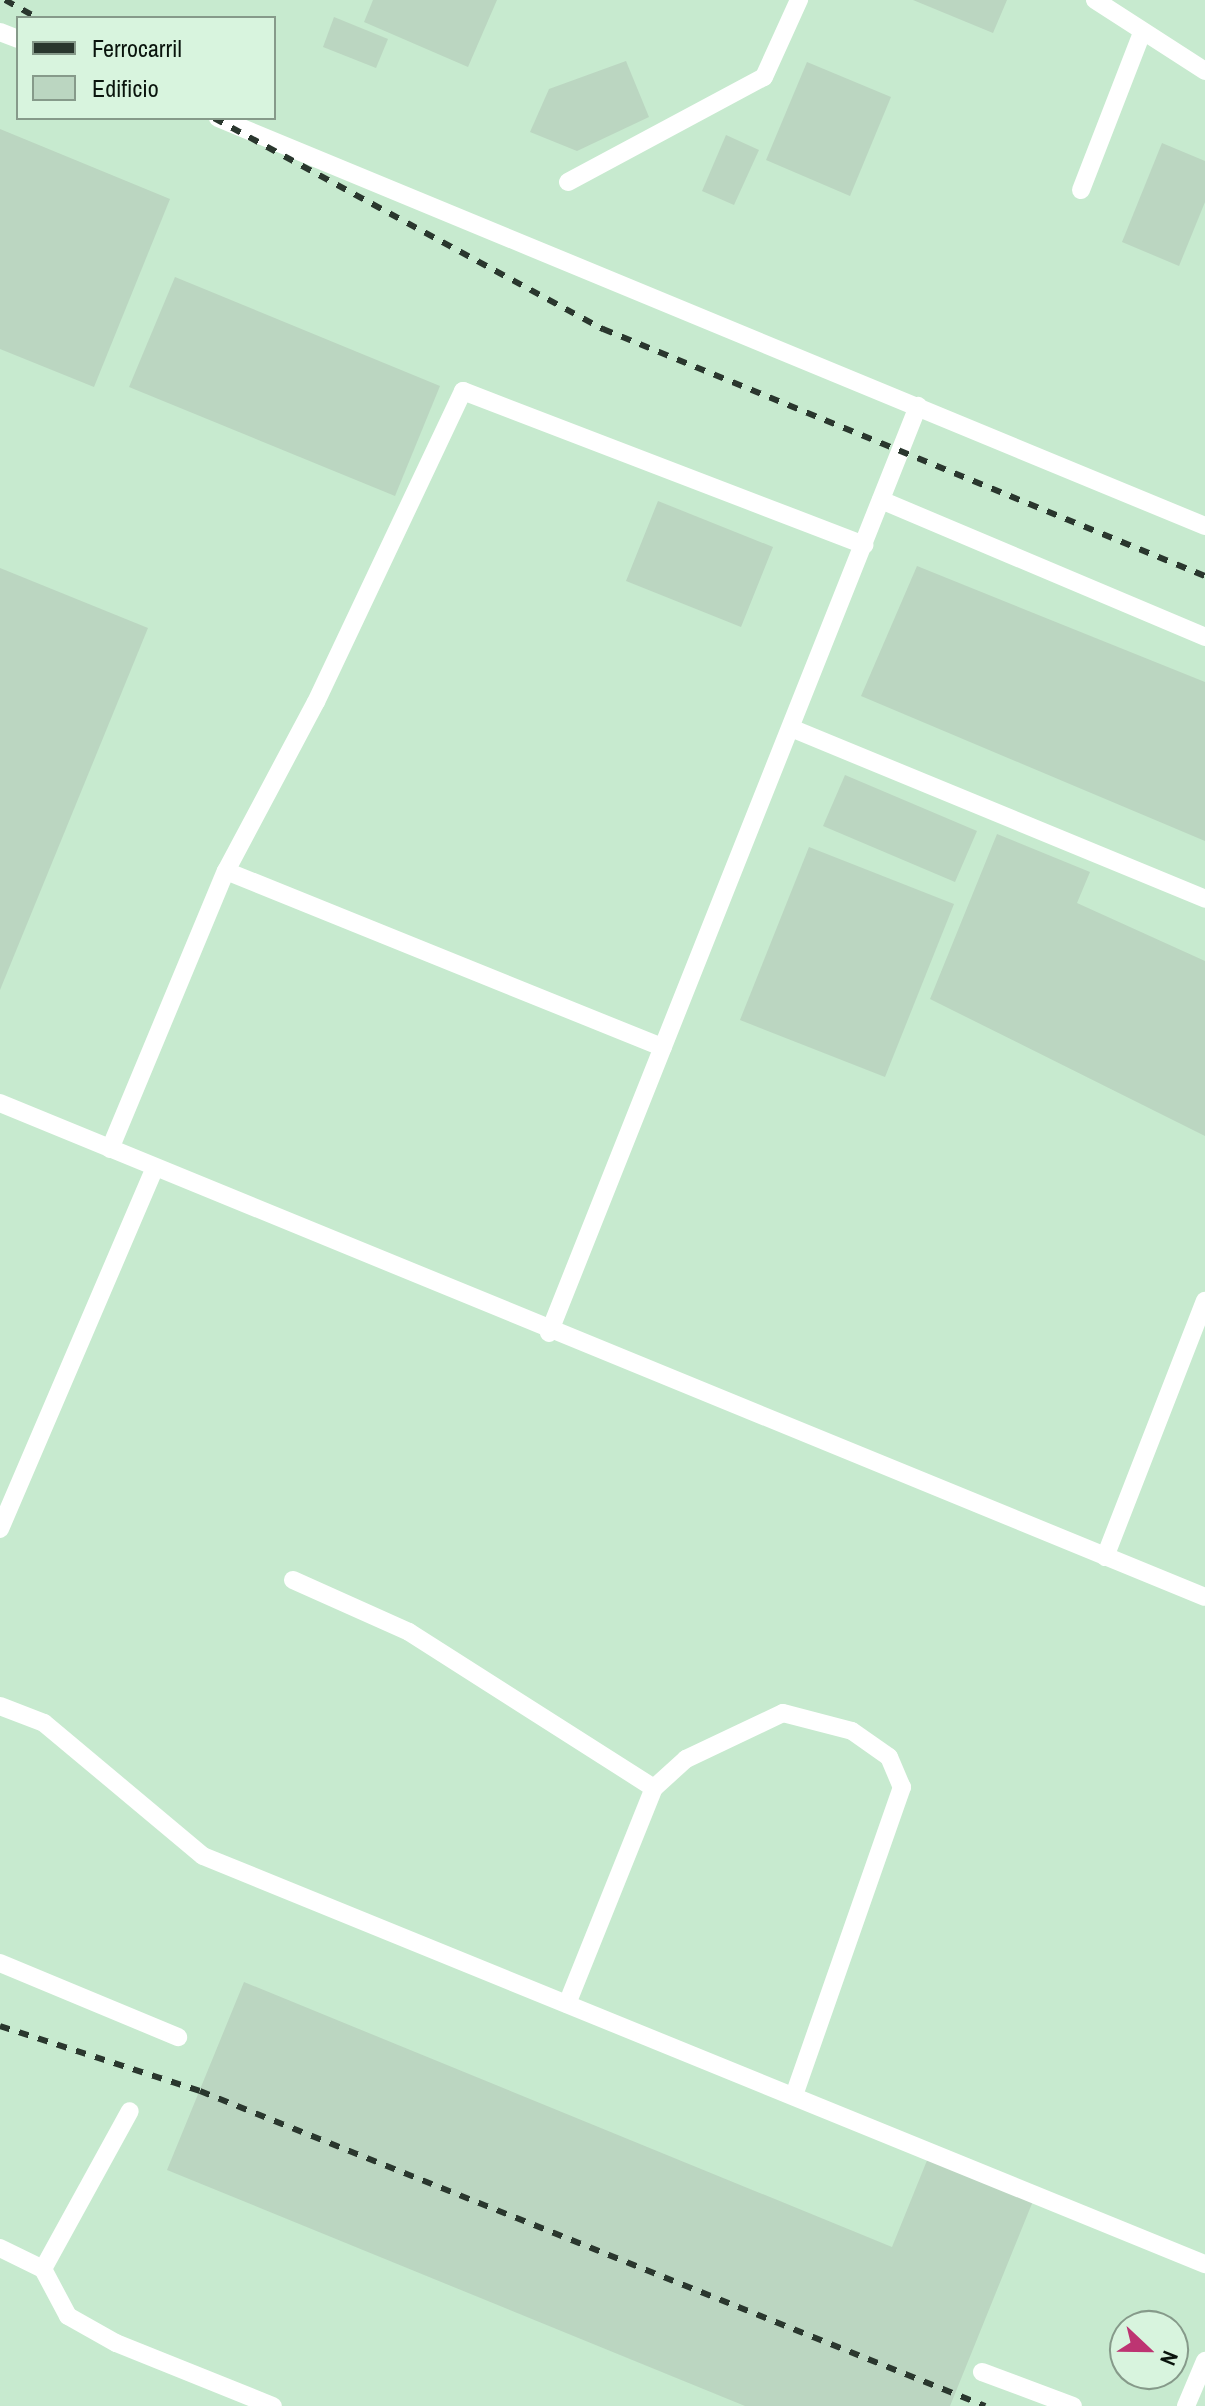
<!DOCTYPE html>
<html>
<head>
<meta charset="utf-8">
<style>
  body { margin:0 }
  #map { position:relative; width:1205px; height:2406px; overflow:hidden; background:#d8f4de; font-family:"Archivo Narrow",sans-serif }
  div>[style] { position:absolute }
  .built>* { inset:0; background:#c7eacf }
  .building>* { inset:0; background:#bbd6c1 }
  .lane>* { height:18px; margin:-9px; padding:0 9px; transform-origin:9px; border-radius:9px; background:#fff }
  .rail>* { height:6px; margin-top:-3px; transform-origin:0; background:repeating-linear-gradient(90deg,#2a372e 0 10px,transparent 0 20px) }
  span { translate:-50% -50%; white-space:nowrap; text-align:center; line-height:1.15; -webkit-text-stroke:7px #d8f4de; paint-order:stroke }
  .legend { position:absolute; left:16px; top:16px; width:260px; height:104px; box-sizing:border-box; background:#d8f4de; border:2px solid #869a8a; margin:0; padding:10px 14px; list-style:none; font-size:24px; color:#0a140d }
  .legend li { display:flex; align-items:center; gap:16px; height:40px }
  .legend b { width:40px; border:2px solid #869a8a }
  .north { position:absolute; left:1109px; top:2310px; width:80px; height:80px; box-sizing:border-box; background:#d8f4de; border:2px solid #869a8a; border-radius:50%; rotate:112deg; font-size:22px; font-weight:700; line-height:32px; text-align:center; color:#0a140d }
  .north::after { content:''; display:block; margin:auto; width:28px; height:36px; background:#bd3472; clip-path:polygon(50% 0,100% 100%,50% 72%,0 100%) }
</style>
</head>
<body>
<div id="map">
  <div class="built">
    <div style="clip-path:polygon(evenodd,0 0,1205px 0,1205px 2406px,0 2406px,0 0,18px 18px,274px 18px,274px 118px,18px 118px,18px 18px,0 0,1125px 2326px,1173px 2326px,1173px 2374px,1125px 2374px,1125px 2326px)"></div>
  </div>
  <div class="building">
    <div style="clip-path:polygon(373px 0,497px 0,468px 67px,364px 22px)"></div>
    <div style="clip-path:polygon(913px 0,1007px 0,993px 33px)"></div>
    <div style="clip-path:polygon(334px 17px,388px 39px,376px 68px,323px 47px)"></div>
    <div style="clip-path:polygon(626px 61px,649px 117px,577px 151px,530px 132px,549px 89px)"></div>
    <div style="clip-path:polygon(807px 62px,891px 97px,850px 196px,766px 160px)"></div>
    <div style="clip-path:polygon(0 129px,170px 199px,94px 387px,0 349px)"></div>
    <div style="clip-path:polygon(726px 135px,759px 150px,734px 205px,702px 191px)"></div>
    <div style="clip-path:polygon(1162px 143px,1205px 161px,1205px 202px,1179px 266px,1122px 242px)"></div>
    <div style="clip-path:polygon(175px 277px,440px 386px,395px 496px,129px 387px)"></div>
    <div style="clip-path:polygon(658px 501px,773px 547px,741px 627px,626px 581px)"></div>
    <div style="clip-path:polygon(917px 566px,1205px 682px,1205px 841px,861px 696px)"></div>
    <div style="clip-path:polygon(0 568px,148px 628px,0 990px)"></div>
    <div style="clip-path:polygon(845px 775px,977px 831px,955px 882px,823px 826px)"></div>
    <div style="clip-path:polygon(997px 834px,1090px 872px,1077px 903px,1205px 961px,1205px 1136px,930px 999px)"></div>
    <div style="clip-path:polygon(809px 847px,954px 904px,885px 1077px,740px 1020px)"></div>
    <div style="clip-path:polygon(244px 1982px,892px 2247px,928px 2158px,1033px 2201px,950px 2406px,745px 2406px,167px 2170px)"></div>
  </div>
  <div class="lane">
    <div style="left:1095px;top:0;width:131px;rotate:32.8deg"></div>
    <div style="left:0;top:32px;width:19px;rotate:21deg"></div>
    <div style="left:218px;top:118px;width:1068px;rotate:22.46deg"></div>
    <div style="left:568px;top:182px;width:222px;rotate:-28.2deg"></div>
    <div style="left:764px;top:77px;width:85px;rotate:-65.6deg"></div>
    <div style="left:1081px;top:190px;width:166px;rotate:-68.8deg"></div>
    <div style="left:881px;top:500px;width:352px;rotate:22.9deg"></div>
    <div style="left:791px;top:728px;width:448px;rotate:22.4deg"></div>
    <div style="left:226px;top:871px;width:471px;rotate:22deg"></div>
    <div style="left:0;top:1103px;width:1302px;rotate:22.29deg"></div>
    <div style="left:110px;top:1149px;width:301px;rotate:-67.4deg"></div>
    <div style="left:226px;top:871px;width:191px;rotate:-62deg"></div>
    <div style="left:316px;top:702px;width:344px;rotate:-64.7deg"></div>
    <div style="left:463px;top:391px;width:430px;rotate:21deg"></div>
    <div style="left:549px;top:1333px;width:998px;rotate:-68.29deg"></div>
    <div style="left:0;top:1529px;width:393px;rotate:-66.8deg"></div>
    <div style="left:1105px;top:1557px;width:275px;rotate:-68.7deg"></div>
    <div style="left:293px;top:1580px;width:127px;rotate:24.1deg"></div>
    <div style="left:409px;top:1632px;width:290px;rotate:32.5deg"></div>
    <div style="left:654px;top:1788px;width:43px;rotate:-42.2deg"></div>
    <div style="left:686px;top:1759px;width:107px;rotate:-25.4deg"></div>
    <div style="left:783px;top:1713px;width:71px;rotate:14.6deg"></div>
    <div style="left:852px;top:1731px;width:45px;rotate:35.1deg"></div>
    <div style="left:889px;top:1757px;width:33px;rotate:67deg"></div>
    <div style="left:902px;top:1787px;width:327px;rotate:109.3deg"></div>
    <div style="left:0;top:1706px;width:47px;rotate:21.1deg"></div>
    <div style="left:44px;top:1723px;width:207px;rotate:39.9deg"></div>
    <div style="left:203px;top:1856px;width:1082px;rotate:22.16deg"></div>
    <div style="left:0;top:1963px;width:193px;rotate:22.6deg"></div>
    <div style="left:567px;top:2004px;width:233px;rotate:-68.1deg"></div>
    <div style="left:0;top:2248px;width:48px;rotate:26deg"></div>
    <div style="left:43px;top:2269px;width:53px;rotate:62deg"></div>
    <div style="left:68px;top:2316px;width:55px;rotate:29.4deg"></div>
    <div style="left:116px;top:2343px;width:169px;rotate:21.9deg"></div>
    <div style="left:43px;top:2269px;width:180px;rotate:-61.2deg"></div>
    <div style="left:982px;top:2372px;width:97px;rotate:20.5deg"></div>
    <div style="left:1186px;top:2406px;width:49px;rotate:-67.1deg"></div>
  </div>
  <div class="rail">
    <div style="left:5px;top:0;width:37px;rotate:29deg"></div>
    <div style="left:214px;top:118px;width:443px;rotate:28.5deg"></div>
    <div style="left:603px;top:329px;width:651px;rotate:22.31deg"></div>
    <div style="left:0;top:2026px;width:210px;rotate:18deg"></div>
    <div style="left:200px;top:2091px;width:846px;rotate:21.86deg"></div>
  </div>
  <ul class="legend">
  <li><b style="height:10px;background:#2a372e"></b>Ferrocarril</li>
  <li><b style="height:22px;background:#bbd6c1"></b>Edificio</li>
  </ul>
  <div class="north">N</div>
</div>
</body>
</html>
